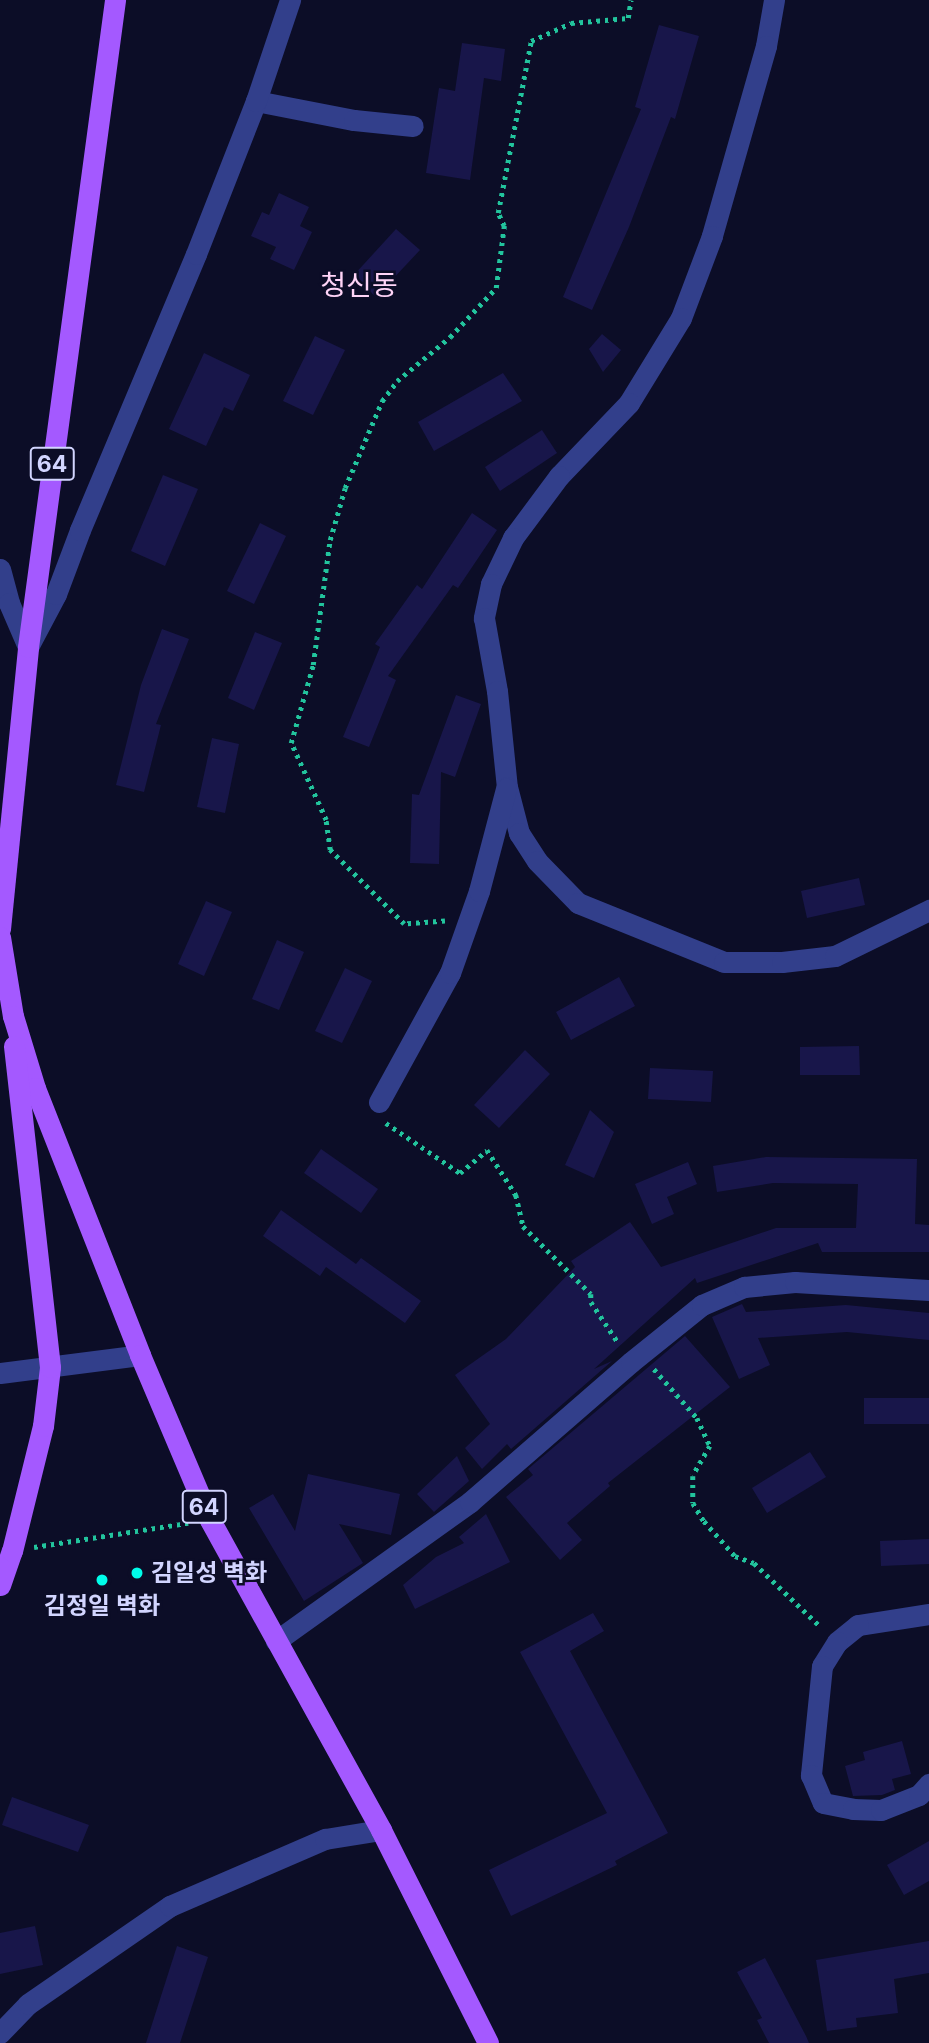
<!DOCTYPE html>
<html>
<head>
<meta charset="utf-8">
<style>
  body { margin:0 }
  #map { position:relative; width:929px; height:2043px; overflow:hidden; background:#0c0d27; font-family:Inter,"Noto Sans KR",sans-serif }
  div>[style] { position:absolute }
  .building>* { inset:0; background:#18164a }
  .path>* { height:4.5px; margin-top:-2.25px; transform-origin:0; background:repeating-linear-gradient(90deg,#22c49d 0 3.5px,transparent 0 8.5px) }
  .minor>* { height:21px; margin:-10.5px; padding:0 10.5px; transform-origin:10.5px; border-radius:10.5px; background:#323f8b }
  .major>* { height:21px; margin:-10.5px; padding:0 10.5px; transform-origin:10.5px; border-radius:10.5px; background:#a459ff }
  .dots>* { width:19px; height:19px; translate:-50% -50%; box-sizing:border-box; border:4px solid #0c0d27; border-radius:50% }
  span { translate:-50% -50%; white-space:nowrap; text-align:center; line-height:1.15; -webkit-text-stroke:5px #0c0d27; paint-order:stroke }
  .shield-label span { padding:2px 5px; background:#0c0d27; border:2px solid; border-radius:5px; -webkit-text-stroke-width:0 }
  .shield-label { font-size:23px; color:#d2d5ff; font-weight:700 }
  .poi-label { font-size:24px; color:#d2d5ff; font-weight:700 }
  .left { translate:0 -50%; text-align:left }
  .quarter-label { font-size:28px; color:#ffd4f7 }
</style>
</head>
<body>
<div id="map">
  <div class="building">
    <div style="clip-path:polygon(659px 25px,699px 36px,675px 119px,671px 117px,629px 227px,592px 310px,563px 297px,641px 109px,635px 107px)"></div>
    <div style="clip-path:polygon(462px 43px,505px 49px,501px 81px,484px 78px,470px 180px,426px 173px,439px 88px,455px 91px)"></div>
    <div style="clip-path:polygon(279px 193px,309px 207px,300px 226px,312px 232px,294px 270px,270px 259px,276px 247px,251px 236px,262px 212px,269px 215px)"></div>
    <div style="clip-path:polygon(396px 229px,420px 250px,376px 297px,353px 276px)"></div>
    <div style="clip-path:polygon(602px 334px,621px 350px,603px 372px,589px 349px)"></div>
    <div style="clip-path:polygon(315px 336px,345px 350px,313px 415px,283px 401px)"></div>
    <div style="clip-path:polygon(204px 353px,250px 375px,233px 411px,224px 407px,206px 446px,169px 429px)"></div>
    <div style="clip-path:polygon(503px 373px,522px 401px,434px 451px,418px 422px)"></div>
    <div style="clip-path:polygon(542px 430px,557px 453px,500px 491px,485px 467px)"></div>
    <div style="clip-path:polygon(163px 475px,198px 489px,165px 566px,131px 551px)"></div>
    <div style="clip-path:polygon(472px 513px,497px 530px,458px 588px,453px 585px,388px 676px,396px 680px,369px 747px,343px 737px,380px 647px,375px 644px,417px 585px,422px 589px)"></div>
    <div style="clip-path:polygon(260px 523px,286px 536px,254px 604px,227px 591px)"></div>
    <div style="clip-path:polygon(162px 629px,189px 639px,156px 724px,161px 725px,144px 792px,116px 785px,141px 685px)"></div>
    <div style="clip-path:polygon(255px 632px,282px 643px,254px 710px,228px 698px)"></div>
    <div style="clip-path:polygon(456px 695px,481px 704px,455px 777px,441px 772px,439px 864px,410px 863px,412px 794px,419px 795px)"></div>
    <div style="clip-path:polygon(212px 738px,239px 744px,225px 813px,197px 807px)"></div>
    <div style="clip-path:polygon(859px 878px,865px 905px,807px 918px,801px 891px)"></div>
    <div style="clip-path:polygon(206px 901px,232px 912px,204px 976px,178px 964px)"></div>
    <div style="clip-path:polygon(277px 940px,304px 952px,279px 1010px,252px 999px)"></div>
    <div style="clip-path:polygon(345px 968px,372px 981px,342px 1043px,315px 1031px)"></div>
    <div style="clip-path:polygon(619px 977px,635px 1006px,571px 1040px,556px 1012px)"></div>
    <div style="clip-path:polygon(859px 1046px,860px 1075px,800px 1075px,800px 1047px)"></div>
    <div style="clip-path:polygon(525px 1050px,550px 1074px,499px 1128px,474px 1105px)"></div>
    <div style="clip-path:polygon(650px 1068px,713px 1071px,711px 1102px,648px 1099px)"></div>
    <div style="clip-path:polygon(590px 1110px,614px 1132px,594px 1178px,565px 1165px)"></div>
    <div style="clip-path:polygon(321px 1149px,378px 1189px,361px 1213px,304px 1173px)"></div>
    <div style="clip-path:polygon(766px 1157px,917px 1159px,915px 1224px,929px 1225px,929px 1252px,822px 1252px,818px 1243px,697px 1283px,695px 1278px,594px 1369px,612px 1361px,511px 1449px,507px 1444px,482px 1469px,465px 1448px,490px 1424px,455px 1375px,506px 1339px,575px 1267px,571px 1261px,630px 1222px,661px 1267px,776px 1228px,856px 1228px,858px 1184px,773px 1183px,717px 1192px,713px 1166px)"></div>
    <div style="clip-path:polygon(688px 1162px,697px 1184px,667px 1197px,674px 1214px,652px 1224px,635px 1184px)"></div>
    <div style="clip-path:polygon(281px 1210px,356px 1264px,361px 1258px,421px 1301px,405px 1323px,326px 1267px,320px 1276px,263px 1236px)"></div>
    <div style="clip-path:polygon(742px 1304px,746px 1312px,846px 1305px,929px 1313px,929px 1340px,847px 1332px,758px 1338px,770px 1365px,739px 1379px,712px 1317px)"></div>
    <div style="clip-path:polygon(685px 1336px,730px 1387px,608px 1483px,610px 1486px,567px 1523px,582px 1540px,560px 1560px,506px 1497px,533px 1475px,528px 1469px)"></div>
    <div style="clip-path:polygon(864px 1398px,929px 1398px,929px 1424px,864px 1424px)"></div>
    <div style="clip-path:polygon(810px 1452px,826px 1477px,767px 1513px,752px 1488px)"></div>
    <div style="clip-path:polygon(457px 1456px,469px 1481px,434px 1512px,417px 1494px)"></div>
    <div style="clip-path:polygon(308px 1474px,400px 1494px,391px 1535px,339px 1524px,363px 1563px,304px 1601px,249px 1508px,273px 1494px,295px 1531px)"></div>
    <div style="clip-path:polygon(486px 1514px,510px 1562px,415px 1609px,403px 1585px,436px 1557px,464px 1543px,459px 1537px)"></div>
    <div style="clip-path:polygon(929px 1539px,929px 1564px,881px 1566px,880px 1541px)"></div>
    <div style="clip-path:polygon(593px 1613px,604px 1631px,570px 1651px,668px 1833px,615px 1861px,617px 1865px,511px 1916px,489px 1870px,607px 1813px,520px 1652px)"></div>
    <div style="clip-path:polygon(902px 1741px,911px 1774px,892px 1779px,895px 1790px,882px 1795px,853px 1796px,845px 1766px,865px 1760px,863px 1752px)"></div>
    <div style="clip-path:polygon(12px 1797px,89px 1825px,78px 1852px,2px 1825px)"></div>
    <div style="clip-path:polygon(929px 1841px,929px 1881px,904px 1895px,887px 1865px)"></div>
    <div style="clip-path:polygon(35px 1926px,43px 1965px,0 1974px,0 1933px)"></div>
    <div style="clip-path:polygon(929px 1941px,929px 1973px,894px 1979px,898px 2013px,856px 2018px,857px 2027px,827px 2031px,816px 1960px)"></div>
    <div style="clip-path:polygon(177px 1946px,208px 1957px,180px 2043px,146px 2043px)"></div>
    <div style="clip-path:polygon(765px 1958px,806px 2036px,809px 2043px,769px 2043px,757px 2020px,762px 2018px,737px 1972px)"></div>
  </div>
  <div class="path">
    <div style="left:445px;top:921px;width:41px;rotate:175.8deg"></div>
    <div style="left:404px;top:924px;width:105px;rotate:-135deg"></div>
    <div style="left:330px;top:850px;width:30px;rotate:-98deg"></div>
    <div style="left:326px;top:820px;width:85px;rotate:-114.4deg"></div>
    <div style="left:291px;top:743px;width:81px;rotate:-74.2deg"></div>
    <div style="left:313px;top:665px;width:126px;rotate:-82.3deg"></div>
    <div style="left:330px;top:540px;width:54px;rotate:-73.9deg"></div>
    <div style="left:345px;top:488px;width:95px;rotate:-67deg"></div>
    <div style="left:382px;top:401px;width:25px;rotate:-53deg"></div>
    <div style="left:397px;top:381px;width:69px;rotate:-39.7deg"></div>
    <div style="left:450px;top:337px;width:67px;rotate:-46.8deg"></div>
    <div style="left:496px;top:288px;width:63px;rotate:-82.6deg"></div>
    <div style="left:504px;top:226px;width:14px;rotate:-115deg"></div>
    <div style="left:498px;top:213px;width:175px;rotate:-79.1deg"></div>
    <div style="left:531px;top:41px;width:44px;rotate:-24.2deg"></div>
    <div style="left:571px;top:23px;width:57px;rotate:-5deg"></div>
    <div style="left:628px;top:18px;width:18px;rotate:-81deg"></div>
    <div style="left:386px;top:1123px;width:89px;rotate:34deg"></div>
    <div style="left:460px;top:1173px;width:35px;rotate:-40deg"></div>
    <div style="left:487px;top:1150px;width:54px;rotate:57.2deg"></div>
    <div style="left:516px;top:1195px;width:32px;rotate:77deg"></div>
    <div style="left:523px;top:1226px;width:96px;rotate:45deg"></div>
    <div style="left:591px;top:1294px;width:8px;rotate:90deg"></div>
    <div style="left:591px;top:1302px;width:50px;rotate:56.3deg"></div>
    <div style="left:654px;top:1369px;width:65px;rotate:48.7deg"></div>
    <div style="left:697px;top:1418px;width:31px;rotate:65deg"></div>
    <div style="left:710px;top:1446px;width:34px;rotate:120deg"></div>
    <div style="left:693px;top:1476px;width:27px;rotate:90deg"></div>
    <div style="left:693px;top:1503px;width:21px;rotate:59deg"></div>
    <div style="left:704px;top:1521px;width:47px;rotate:48.5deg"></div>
    <div style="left:735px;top:1556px;width:20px;rotate:20deg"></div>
    <div style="left:754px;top:1563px;width:93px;rotate:43.7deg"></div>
    <div style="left:34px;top:1547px;width:156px;rotate:-8.9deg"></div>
  </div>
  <div class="minor">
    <div style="left:774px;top:0;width:47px;rotate:99.9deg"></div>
    <div style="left:766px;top:46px;width:198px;rotate:105.9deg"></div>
    <div style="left:712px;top:236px;width:88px;rotate:110.7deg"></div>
    <div style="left:681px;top:318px;width:100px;rotate:121.5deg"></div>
    <div style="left:629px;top:403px;width:101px;rotate:133.8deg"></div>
    <div style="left:559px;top:476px;width:77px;rotate:126.6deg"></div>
    <div style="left:513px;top:538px;width:51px;rotate:115.6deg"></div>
    <div style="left:491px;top:584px;width:35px;rotate:102deg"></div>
    <div style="left:484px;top:618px;width:74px;rotate:79.9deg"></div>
    <div style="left:497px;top:691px;width:97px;rotate:84.1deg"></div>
    <div style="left:507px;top:787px;width:48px;rotate:75.4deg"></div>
    <div style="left:519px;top:833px;width:33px;rotate:57deg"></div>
    <div style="left:537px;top:861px;width:59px;rotate:45.7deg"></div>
    <div style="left:578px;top:903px;width:157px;rotate:22deg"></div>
    <div style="left:724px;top:962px;width:58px"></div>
    <div style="left:782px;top:962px;width:53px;rotate:-6.5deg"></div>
    <div style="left:835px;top:956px;width:105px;rotate:-26.1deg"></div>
    <div style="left:256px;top:101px;width:100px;rotate:11deg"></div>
    <div style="left:354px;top:120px;width:59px;rotate:5.8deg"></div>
    <div style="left:0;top:569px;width:35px;rotate:75deg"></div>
    <div style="left:9px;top:603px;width:48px;rotate:66.6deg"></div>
    <div style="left:29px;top:645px;width:58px;rotate:-62.1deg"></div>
    <div style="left:56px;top:594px;width:68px;rotate:-69.4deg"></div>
    <div style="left:80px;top:530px;width:299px;rotate:-67.2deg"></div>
    <div style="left:196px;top:254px;width:164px;rotate:-68.6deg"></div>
    <div style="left:256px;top:101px;width:107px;rotate:-71.4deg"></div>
    <div style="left:379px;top:1102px;width:147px;rotate:-61.2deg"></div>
    <div style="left:450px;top:973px;width:87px;rotate:-70.5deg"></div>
    <div style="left:479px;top:891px;width:106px;rotate:-75.2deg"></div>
    <div style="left:0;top:1373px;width:141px;rotate:-7.3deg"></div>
    <div style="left:929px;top:1614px;width:72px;rotate:171.2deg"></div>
    <div style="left:858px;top:1625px;width:27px;rotate:141deg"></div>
    <div style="left:837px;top:1642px;width:28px;rotate:122deg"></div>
    <div style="left:822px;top:1666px;width:110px;rotate:95.8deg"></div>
    <div style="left:811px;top:1775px;width:30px;rotate:67deg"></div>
    <div style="left:823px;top:1803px;width:31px;rotate:11deg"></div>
    <div style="left:853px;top:1809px;width:28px;rotate:2deg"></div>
    <div style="left:881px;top:1810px;width:41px;rotate:-21.5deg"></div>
    <div style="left:919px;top:1795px;width:15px;rotate:-48deg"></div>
    <div style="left:276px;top:1641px;width:239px;rotate:-35.6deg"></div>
    <div style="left:470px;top:1502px;width:213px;rotate:-41deg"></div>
    <div style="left:631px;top:1362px;width:91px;rotate:-38.8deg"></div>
    <div style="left:702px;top:1305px;width:46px;rotate:-23.2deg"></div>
    <div style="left:744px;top:1287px;width:51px;rotate:-5.6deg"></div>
    <div style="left:795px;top:1282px;width:134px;rotate:3.4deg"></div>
    <div style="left:0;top:2033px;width:40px;rotate:-46deg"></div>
    <div style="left:28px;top:2004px;width:173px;rotate:-34.6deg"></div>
    <div style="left:170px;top:1906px;width:169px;rotate:-23.4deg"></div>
    <div style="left:325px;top:1839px;width:57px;rotate:-9.1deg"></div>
  </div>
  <div class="major">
    <div style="left:0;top:929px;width:283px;rotate:-84.3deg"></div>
    <div style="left:28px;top:647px;width:653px;rotate:-82.34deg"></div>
    <div style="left:0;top:937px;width:80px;rotate:80.7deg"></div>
    <div style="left:13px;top:1016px;width:75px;rotate:73deg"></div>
    <div style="left:35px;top:1088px;width:287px;rotate:68.5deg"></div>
    <div style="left:140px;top:1355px;width:179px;rotate:67deg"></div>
    <div style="left:210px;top:1520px;width:354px;rotate:61.1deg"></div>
    <div style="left:381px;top:1830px;width:238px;rotate:63.3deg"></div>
    <div style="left:0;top:1585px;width:36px;rotate:-71deg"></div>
    <div style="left:12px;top:1551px;width:129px;rotate:-76.1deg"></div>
    <div style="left:43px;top:1426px;width:59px;rotate:-83.2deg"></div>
    <div style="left:50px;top:1367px;width:323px;rotate:-96.4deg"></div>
  </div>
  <div class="dots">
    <div style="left:137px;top:1573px;background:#00fdea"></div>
    <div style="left:102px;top:1580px;background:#00fdea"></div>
  </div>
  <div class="shield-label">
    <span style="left:52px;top:464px">64</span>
    <span style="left:204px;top:1507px">64</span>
  </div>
  <div class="poi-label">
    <span class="left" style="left:151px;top:1573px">김일성 벽화</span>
    <span style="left:102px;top:1606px">김정일 벽화</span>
  </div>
  <div class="quarter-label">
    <span style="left:359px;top:285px">청신동</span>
  </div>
</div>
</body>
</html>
